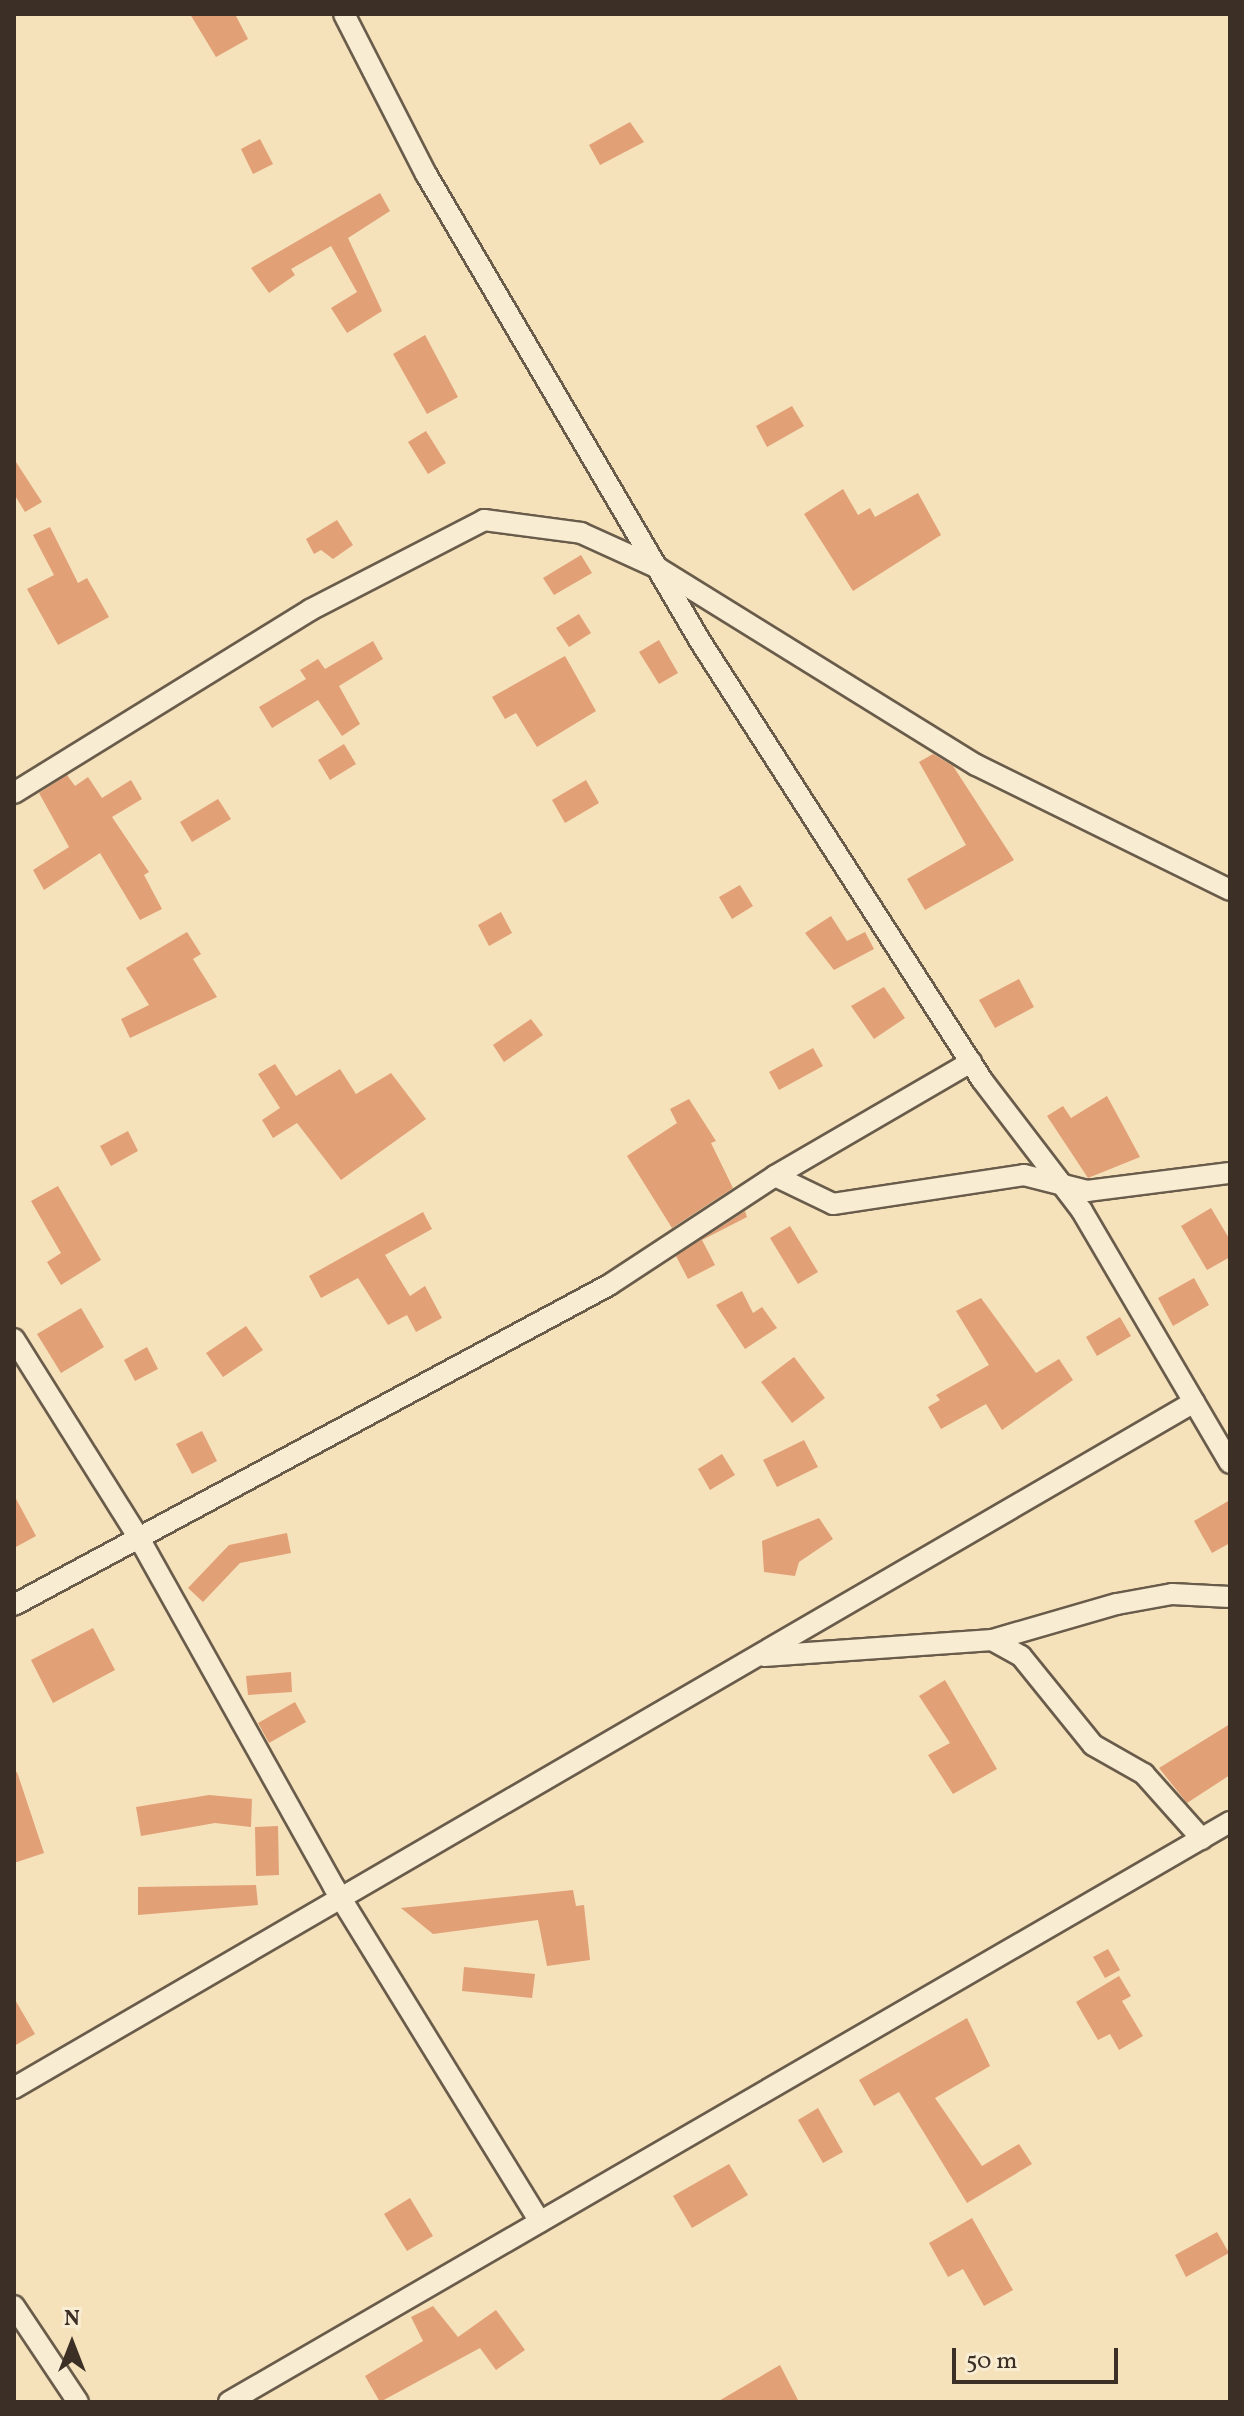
<!DOCTYPE html>
<html>
<head>
<meta charset="utf-8">
<style>
  body { margin:0 }
  #map { position:relative; width:1244px; height:2416px; overflow:hidden; background:#f5e1ba; font-family:Vollkorn,serif }
  div>[style] { position:absolute }
  .building>* { inset:0; background:#e2a077 }
  .roads { filter:drop-shadow(2px 0 #6a5c4b) drop-shadow(-2px 0 #6a5c4b) drop-shadow(0 2px #6a5c4b) drop-shadow(0 -2px #6a5c4b) }
  .minor>* { height:20px; margin:-10px; padding:0 10px; transform-origin:10px; border-radius:10px; background:#f8ecd2 }
  span { translate:-50% -50%; white-space:nowrap; text-align:center; line-height:1.15; -webkit-text-stroke:7px #f8ecd2; paint-order:stroke }
  .frame { position:absolute; inset:0; border:16px solid #3b2f26; pointer-events:none }
  .north { position:absolute; left:32px; top:2304px; width:80px; height:80px; -webkit-text-stroke:6px #f8ecd2; paint-order:stroke; rotate:0deg; font-size:22px; font-weight:700; line-height:32px; text-align:center; color:#3b2f26 }
  .north::after { content:''; display:block; margin:auto; width:28px; height:36px; background:#3b2f26; clip-path:polygon(50% 0,100% 100%,50% 72%,0 100%) }
  .scale { position:absolute; left:952px; top:2348px; width:166px; height:36px; box-sizing:border-box; border:4px solid #3b2f26; border-top:0; padding-left:10px; font-size:24px; line-height:28px; white-space:nowrap; color:#3b2f26; -webkit-text-stroke:6px #f8ecd2; paint-order:stroke }
</style>
</head>
<body>
<div id="map">
  <div class="building">
    <div style="clip-path:polygon(190px 14px,235px 14px,248px 39px,216px 57px)"></div>
    <div style="clip-path:polygon(630px 122px,644px 142px,600px 165px,589px 145px)"></div>
    <div style="clip-path:polygon(260px 139px,273px 164px,253px 174px,241px 149px)"></div>
    <div style="clip-path:polygon(380px 193px,390px 211px,348px 238px,382px 311px,347px 333px,331px 308px,357px 292px,331px 246px,291px 269px,295px 275px,269px 293px,251px 268px)"></div>
    <div style="clip-path:polygon(425px 335px,458px 397px,427px 414px,393px 354px)"></div>
    <div style="clip-path:polygon(792px 406px,804px 426px,767px 447px,756px 426px)"></div>
    <div style="clip-path:polygon(426px 431px,446px 463px,428px 474px,408px 442px)"></div>
    <div style="clip-path:polygon(14px 459px,42px 502px,25px 512px,14px 494px)"></div>
    <div style="clip-path:polygon(843px 489px,858px 515px,870px 508px,875px 517px,918px 493px,941px 535px,853px 591px,804px 514px)"></div>
    <div style="clip-path:polygon(337px 520px,353px 545px,333px 559px,321px 550px,314px 554px,306px 539px)"></div>
    <div style="clip-path:polygon(50px 527px,78px 583px,87px 578px,109px 617px,58px 645px,27px 589px,54px 575px,33px 535px)"></div>
    <div style="clip-path:polygon(581px 555px,592px 573px,554px 595px,543px 578px)"></div>
    <div style="clip-path:polygon(579px 614px,591px 633px,569px 647px,556px 628px)"></div>
    <div style="clip-path:polygon(659px 640px,678px 673px,659px 684px,639px 652px)"></div>
    <div style="clip-path:polygon(373px 641px,383px 659px,339px 686px,360px 724px,342px 736px,318px 700px,272px 728px,259px 707px,306px 679px,300px 670px,318px 659px,325px 669px)"></div>
    <div style="clip-path:polygon(565px 656px,596px 711px,537px 747px,516px 713px,505px 719px,492px 697px)"></div>
    <div style="clip-path:polygon(344px 744px,356px 764px,330px 780px,318px 760px)"></div>
    <div style="clip-path:polygon(933px 754px,953px 766px,1014px 860px,925px 910px,907px 879px,966px 845px,919px 762px)"></div>
    <div style="clip-path:polygon(67px 775px,75px 786px,88px 777px,102px 798px,131px 780px,142px 799px,112px 817px,149px 872px,144px 875px,162px 909px,140px 920px,100px 853px,44px 890px,33px 870px,69px 847px,39px 793px)"></div>
    <div style="clip-path:polygon(586px 780px,599px 803px,565px 823px,552px 800px)"></div>
    <div style="clip-path:polygon(218px 799px,231px 819px,192px 842px,180px 822px)"></div>
    <div style="clip-path:polygon(740px 885px,753px 906px,732px 919px,719px 897px)"></div>
    <div style="clip-path:polygon(501px 912px,512px 933px,489px 946px,478px 925px)"></div>
    <div style="clip-path:polygon(831px 916px,847px 941px,865px 932px,874px 949px,834px 970px,805px 933px)"></div>
    <div style="clip-path:polygon(187px 932px,201px 954px,193px 959px,217px 997px,130px 1038px,121px 1019px,149px 1005px,126px 968px)"></div>
    <div style="clip-path:polygon(1019px 979px,1034px 1007px,995px 1028px,979px 1000px)"></div>
    <div style="clip-path:polygon(884px 987px,905px 1018px,874px 1039px,851px 1006px)"></div>
    <div style="clip-path:polygon(531px 1019px,543px 1035px,504px 1062px,493px 1045px)"></div>
    <div style="clip-path:polygon(813px 1048px,823px 1066px,779px 1090px,769px 1072px)"></div>
    <div style="clip-path:polygon(275px 1064px,296px 1096px,340px 1069px,356px 1094px,391px 1073px,426px 1119px,341px 1180px,297px 1123px,273px 1138px,262px 1120px,280px 1108px,258px 1074px)"></div>
    <div style="clip-path:polygon(1107px 1096px,1140px 1157px,1088px 1178px,1047px 1116px,1063px 1106px,1071px 1118px)"></div>
    <div style="clip-path:polygon(689px 1099px,716px 1141px,711px 1143px,733px 1188px,672px 1228px,627px 1156px,677px 1123px,670px 1109px)"></div>
    <div style="clip-path:polygon(128px 1131px,138px 1151px,111px 1166px,100px 1146px)"></div>
    <div style="clip-path:polygon(58px 1186px,101px 1260px,61px 1285px,47px 1262px,61px 1253px,31px 1201px)"></div>
    <div style="clip-path:polygon(1211px 1208px,1230px 1240px,1230px 1257px,1207px 1270px,1181px 1226px)"></div>
    <div style="clip-path:polygon(745px 1211px,747px 1217px,702px 1240px,715px 1265px,688px 1279px,676px 1256px)"></div>
    <div style="clip-path:polygon(423px 1212px,432px 1229px,385px 1255px,410px 1296px,425px 1286px,442px 1318px,416px 1332px,407px 1315px,388px 1325px,358px 1278px,321px 1298px,309px 1276px)"></div>
    <div style="clip-path:polygon(790px 1226px,818px 1272px,798px 1284px,770px 1238px)"></div>
    <div style="clip-path:polygon(1194px 1278px,1209px 1305px,1173px 1326px,1158px 1298px)"></div>
    <div style="clip-path:polygon(742px 1291px,753px 1313px,762px 1307px,777px 1328px,745px 1349px,716px 1305px)"></div>
    <div style="clip-path:polygon(981px 1298px,1036px 1373px,1059px 1359px,1073px 1380px,1002px 1430px,986px 1404px,941px 1429px,928px 1407px,940px 1400px,936px 1395px,989px 1365px,956px 1311px)"></div>
    <div style="clip-path:polygon(81px 1308px,104px 1347px,61px 1373px,37px 1334px)"></div>
    <div style="clip-path:polygon(1120px 1317px,1131px 1336px,1097px 1356px,1086px 1337px)"></div>
    <div style="clip-path:polygon(246px 1326px,263px 1350px,223px 1377px,206px 1353px)"></div>
    <div style="clip-path:polygon(147px 1347px,158px 1369px,135px 1381px,124px 1360px)"></div>
    <div style="clip-path:polygon(794px 1357px,825px 1398px,792px 1423px,761px 1382px)"></div>
    <div style="clip-path:polygon(202px 1431px,217px 1461px,192px 1474px,176px 1444px)"></div>
    <div style="clip-path:polygon(804px 1440px,818px 1467px,777px 1487px,763px 1460px)"></div>
    <div style="clip-path:polygon(722px 1454px,735px 1475px,710px 1490px,698px 1469px)"></div>
    <div style="clip-path:polygon(14px 1495px,36px 1536px,14px 1548px)"></div>
    <div style="clip-path:polygon(1230px 1500px,1230px 1543px,1212px 1553px,1194px 1521px)"></div>
    <div style="clip-path:polygon(819px 1518px,833px 1539px,799px 1562px,795px 1576px,764px 1572px,762px 1541px)"></div>
    <div style="clip-path:polygon(287px 1533px,291px 1553px,240px 1563px,203px 1602px,188px 1588px,229px 1545px)"></div>
    <div style="clip-path:polygon(93px 1628px,115px 1670px,53px 1703px,31px 1660px)"></div>
    <div style="clip-path:polygon(291px 1672px,292px 1692px,248px 1695px,246px 1676px)"></div>
    <div style="clip-path:polygon(945px 1680px,997px 1769px,953px 1794px,928px 1755px,950px 1743px,919px 1696px)"></div>
    <div style="clip-path:polygon(295px 1702px,306px 1722px,269px 1743px,258px 1723px)"></div>
    <div style="clip-path:polygon(1230px 1724px,1230px 1775px,1187px 1803px,1159px 1768px)"></div>
    <div style="clip-path:polygon(17px 1772px,44px 1853px,14px 1863px,14px 1773px)"></div>
    <div style="clip-path:polygon(209px 1795px,252px 1799px,251px 1827px,215px 1823px,141px 1836px,136px 1807px)"></div>
    <div style="clip-path:polygon(278px 1826px,279px 1875px,256px 1876px,255px 1827px)"></div>
    <div style="clip-path:polygon(256px 1885px,258px 1905px,138px 1915px,138px 1887px)"></div>
    <div style="clip-path:polygon(573px 1890px,576px 1906px,584px 1905px,590px 1960px,547px 1966px,538px 1920px,433px 1934px,401px 1908px)"></div>
    <div style="clip-path:polygon(1108px 1949px,1120px 1970px,1105px 1978px,1093px 1957px)"></div>
    <div style="clip-path:polygon(464px 1967px,535px 1974px,532px 1998px,462px 1991px)"></div>
    <div style="clip-path:polygon(1119px 1976px,1131px 1996px,1122px 2001px,1143px 2036px,1119px 2050px,1110px 2034px,1098px 2040px,1076px 2002px)"></div>
    <div style="clip-path:polygon(14px 1998px,35px 2034px,14px 2046px)"></div>
    <div style="clip-path:polygon(967px 2018px,990px 2066px,935px 2098px,982px 2166px,1019px 2144px,1032px 2164px,967px 2203px,899px 2092px,874px 2106px,859px 2080px)"></div>
    <div style="clip-path:polygon(818px 2108px,843px 2152px,823px 2163px,798px 2120px)"></div>
    <div style="clip-path:polygon(729px 2164px,748px 2195px,692px 2228px,673px 2196px)"></div>
    <div style="clip-path:polygon(410px 2198px,433px 2236px,407px 2251px,384px 2214px)"></div>
    <div style="clip-path:polygon(972px 2218px,1013px 2290px,984px 2306px,963px 2269px,948px 2277px,929px 2243px)"></div>
    <div style="clip-path:polygon(1217px 2232px,1229px 2253px,1186px 2277px,1175px 2255px)"></div>
    <div style="clip-path:polygon(433px 2306px,458px 2337px,496px 2310px,525px 2350px,496px 2370px,480px 2348px,380px 2402px,365px 2376px,423px 2341px,411px 2317px)"></div>
    <div style="clip-path:polygon(780px 2365px,799px 2402px,717px 2402px)"></div>
  </div>
  <div class="roads">
    <div class="minor">
      <div style="left:344px;top:14px;width:180px;rotate:62.9deg"></div>
      <div style="left:426px;top:174px;width:541px;rotate:59.6deg"></div>
      <div style="left:700px;top:641px;width:522px;rotate:57.28deg"></div>
      <div style="left:982px;top:1080px;width:165px;rotate:52.6deg"></div>
      <div style="left:1082px;top:1211px;width:292px;rotate:59.6deg"></div>
      <div style="left:14px;top:793px;width:348px;rotate:-31.7deg"></div>
      <div style="left:310px;top:610px;width:196px;rotate:-27.3deg"></div>
      <div style="left:484px;top:520px;width:98px;rotate:7.6deg"></div>
      <div style="left:581px;top:533px;width:85px;rotate:24.4deg"></div>
      <div style="left:658px;top:568px;width:374px;rotate:31.8deg"></div>
      <div style="left:976px;top:765px;width:283px;rotate:26.2deg"></div>
      <div style="left:775px;top:1176px;width:227px;rotate:-30.2deg"></div>
      <div style="left:14px;top:1339px;width:235px;rotate:57.9deg"></div>
      <div style="left:139px;top:1538px;width:400px;rotate:60.8deg"></div>
      <div style="left:334px;top:1887px;width:393px;rotate:58.4deg"></div>
      <div style="left:14px;top:1605px;width:676px;rotate:-28.27deg"></div>
      <div style="left:609px;top:1285px;width:199px;rotate:-33.3deg"></div>
      <div style="left:775px;top:1176px;width:64px;rotate:25.8deg"></div>
      <div style="left:833px;top:1204px;width:193px;rotate:-8.6deg"></div>
      <div style="left:1024px;top:1175px;width:65px;rotate:14.3deg"></div>
      <div style="left:1087px;top:1191px;width:144px;rotate:-7.2deg"></div>
      <div style="left:992px;top:1640px;width:33px;rotate:29deg"></div>
      <div style="left:1021px;top:1656px;width:114px;rotate:51deg"></div>
      <div style="left:1093px;top:1745px;width:59px;rotate:29.6deg"></div>
      <div style="left:1144px;top:1774px;width:87px;rotate:48.3deg"></div>
      <div style="left:764px;top:1656px;width:229px;rotate:-4deg"></div>
      <div style="left:992px;top:1640px;width:130px;rotate:-16.1deg"></div>
      <div style="left:1117px;top:1604px;width:56px;rotate:-10.3deg"></div>
      <div style="left:1172px;top:1594px;width:58px;rotate:3deg"></div>
      <div style="left:14px;top:2088px;width:1365px;rotate:-30.17deg"></div>
      <div style="left:14px;top:2306px;width:115px;rotate:56.3deg"></div>
      <div style="left:229px;top:2402px;width:1157px;rotate:-30.09deg"></div>
    </div>
  </div>
  <div class="frame"></div>
  <div class="north">N</div>
  <div class="scale">50 m</div>
</div>
</body>
</html>
